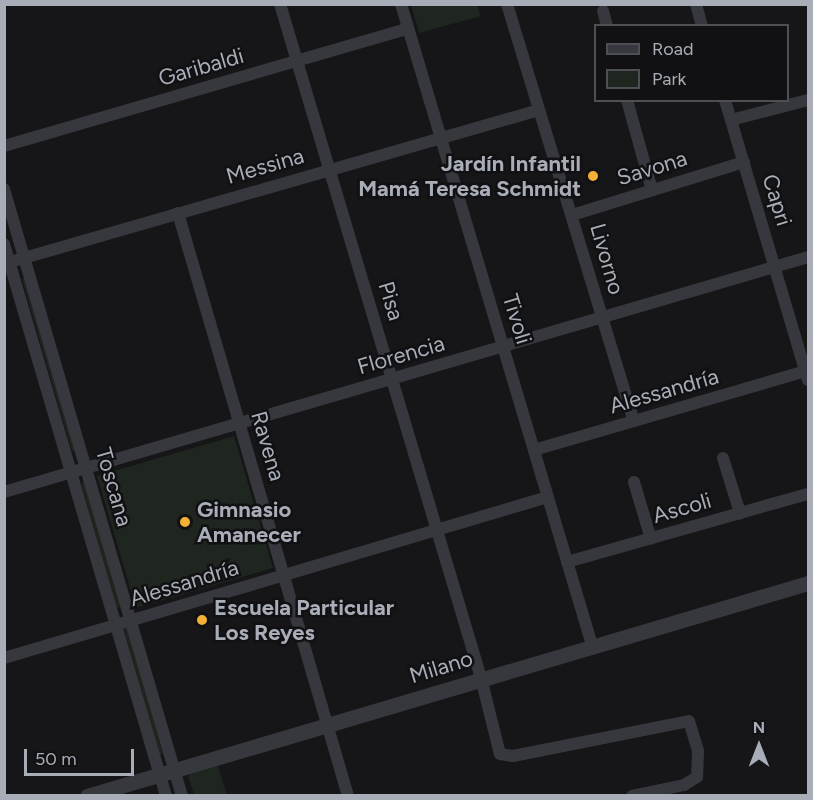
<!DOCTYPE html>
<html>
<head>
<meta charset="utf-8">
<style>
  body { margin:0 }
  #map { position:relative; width:813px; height:800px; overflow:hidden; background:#161618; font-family:Figtree,sans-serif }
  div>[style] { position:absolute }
  .green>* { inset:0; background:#1e261f }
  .minor>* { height:12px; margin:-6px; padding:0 6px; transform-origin:6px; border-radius:6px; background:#37383d }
  .tertiary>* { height:15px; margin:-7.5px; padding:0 7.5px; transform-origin:7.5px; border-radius:7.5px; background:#37383d }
  .dots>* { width:16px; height:16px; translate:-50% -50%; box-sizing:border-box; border:3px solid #111113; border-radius:50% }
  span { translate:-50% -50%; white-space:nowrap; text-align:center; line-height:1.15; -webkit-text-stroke:5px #111113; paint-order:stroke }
  .street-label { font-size:22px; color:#a8adb8 }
  .poi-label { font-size:22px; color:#a8adb8; font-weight:700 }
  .right { translate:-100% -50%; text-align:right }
  .left { translate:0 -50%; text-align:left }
  .frame { position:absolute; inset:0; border:6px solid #a8adb8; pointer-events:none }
  .legend { position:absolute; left:594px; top:24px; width:195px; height:78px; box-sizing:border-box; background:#111113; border:2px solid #4d4f55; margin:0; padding:8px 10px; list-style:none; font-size:18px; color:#a8adb8 }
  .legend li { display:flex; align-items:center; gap:12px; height:30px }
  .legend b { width:30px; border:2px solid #4d4f55 }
  .north { position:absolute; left:729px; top:716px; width:60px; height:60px; -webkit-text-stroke:4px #111113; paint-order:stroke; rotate:0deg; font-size:16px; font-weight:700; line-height:24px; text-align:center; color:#a8adb8 }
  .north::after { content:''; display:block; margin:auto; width:21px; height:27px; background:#a8adb8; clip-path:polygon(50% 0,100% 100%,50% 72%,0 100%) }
  .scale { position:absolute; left:24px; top:749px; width:110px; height:27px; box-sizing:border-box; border:3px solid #a8adb8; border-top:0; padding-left:8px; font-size:18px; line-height:21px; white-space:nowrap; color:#a8adb8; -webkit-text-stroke:4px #111113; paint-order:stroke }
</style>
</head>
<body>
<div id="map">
  <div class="green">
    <div style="clip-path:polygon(411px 5px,477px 5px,481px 16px,419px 33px)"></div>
    <div style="clip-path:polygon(25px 278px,75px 450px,72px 451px,22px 279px)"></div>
    <div style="clip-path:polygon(234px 436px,273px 568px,136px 608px,97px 476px)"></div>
    <div style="clip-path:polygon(84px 482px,120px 607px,117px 608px,81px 483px)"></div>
    <div style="clip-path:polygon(124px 629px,127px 629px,163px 754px,160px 755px)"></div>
    <div style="clip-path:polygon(217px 763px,227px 795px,194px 795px,188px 776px,191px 771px)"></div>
  </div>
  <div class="minor">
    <div style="left:280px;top:4px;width:703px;rotate:73.39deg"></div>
    <div style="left:481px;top:678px;width:78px;rotate:76deg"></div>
    <div style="left:500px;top:754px;width:13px;rotate:9deg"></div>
    <div style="left:513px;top:756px;width:179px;rotate:-11.2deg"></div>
    <div style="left:689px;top:721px;width:31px;rotate:73deg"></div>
    <div style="left:698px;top:751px;width:26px;rotate:92deg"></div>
    <div style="left:697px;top:777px;width:15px;rotate:148deg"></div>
    <div style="left:684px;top:785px;width:53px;rotate:168.1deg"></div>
    <div style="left:401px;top:4px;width:669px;rotate:73.41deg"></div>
    <div style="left:507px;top:4px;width:436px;rotate:73.1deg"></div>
    <div style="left:696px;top:4px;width:23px;rotate:75deg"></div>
    <div style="left:603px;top:11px;width:16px;rotate:75deg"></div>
    <div style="left:627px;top:100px;width:93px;rotate:74.5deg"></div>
    <div style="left:725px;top:100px;width:292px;rotate:73.5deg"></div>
    <div style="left:731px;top:120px;width:80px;rotate:-14.6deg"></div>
    <div style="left:4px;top:146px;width:421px;rotate:-16.2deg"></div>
    <div style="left:4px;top:189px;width:633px;rotate:73.66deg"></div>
    <div style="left:178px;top:213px;width:607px;rotate:73.74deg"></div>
    <div style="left:572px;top:215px;width:180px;rotate:-17.1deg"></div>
    <div style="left:4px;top:244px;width:575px;rotate:73.64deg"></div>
    <div style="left:17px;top:260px;width:543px;rotate:-16.03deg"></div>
    <div style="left:534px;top:450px;width:283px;rotate:-16.2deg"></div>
    <div style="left:723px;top:458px;width:58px;rotate:72.8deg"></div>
    <div style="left:634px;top:482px;width:59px;rotate:73.4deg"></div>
    <div style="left:4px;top:492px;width:838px;rotate:-16.29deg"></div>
    <div style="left:567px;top:562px;width:250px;rotate:-15.8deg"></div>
    <div style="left:4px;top:658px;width:567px;rotate:-16.49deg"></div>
  </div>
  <div class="tertiary">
    <div style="left:87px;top:796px;width:752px;rotate:-16.46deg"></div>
  </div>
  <div class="dots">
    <div style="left:593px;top:176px;background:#f2b134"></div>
    <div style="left:185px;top:522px;background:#f2b134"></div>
    <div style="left:202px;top:620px;background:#f2b134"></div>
  </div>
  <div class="street-label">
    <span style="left:201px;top:67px;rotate:-16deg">Garibaldi</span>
    <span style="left:265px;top:166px;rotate:-16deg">Messina</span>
    <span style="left:652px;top:168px;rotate:-17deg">Savona</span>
    <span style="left:777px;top:200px;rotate:73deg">Capri</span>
    <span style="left:607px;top:259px;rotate:74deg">Livorno</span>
    <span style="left:391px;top:301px;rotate:73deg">Pisa</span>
    <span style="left:517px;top:319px;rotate:73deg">Tivoli</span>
    <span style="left:401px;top:355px;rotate:-16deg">Florencia</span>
    <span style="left:664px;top:391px;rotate:-16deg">Alessandría</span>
    <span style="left:268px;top:446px;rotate:74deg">Ravena</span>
    <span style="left:114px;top:487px;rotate:74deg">Toscana</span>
    <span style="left:682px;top:508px;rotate:-16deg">Ascoli</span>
    <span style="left:184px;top:583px;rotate:-17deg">Alessandría</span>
    <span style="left:441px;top:667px;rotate:-17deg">Milano</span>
  </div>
  <div class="poi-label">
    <span class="right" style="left:581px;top:176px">Jardín Infantil<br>Mamá Teresa Schmidt</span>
    <span class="left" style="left:197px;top:522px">Gimnasio<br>Amanecer</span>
    <span class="left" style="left:214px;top:620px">Escuela Particular<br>Los Reyes</span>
  </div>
  <div class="frame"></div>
  <ul class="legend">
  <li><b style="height:8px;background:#37383d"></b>Road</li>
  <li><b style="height:16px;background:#1e261f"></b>Park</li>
  </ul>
  <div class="north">N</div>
  <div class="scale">50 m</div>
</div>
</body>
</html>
